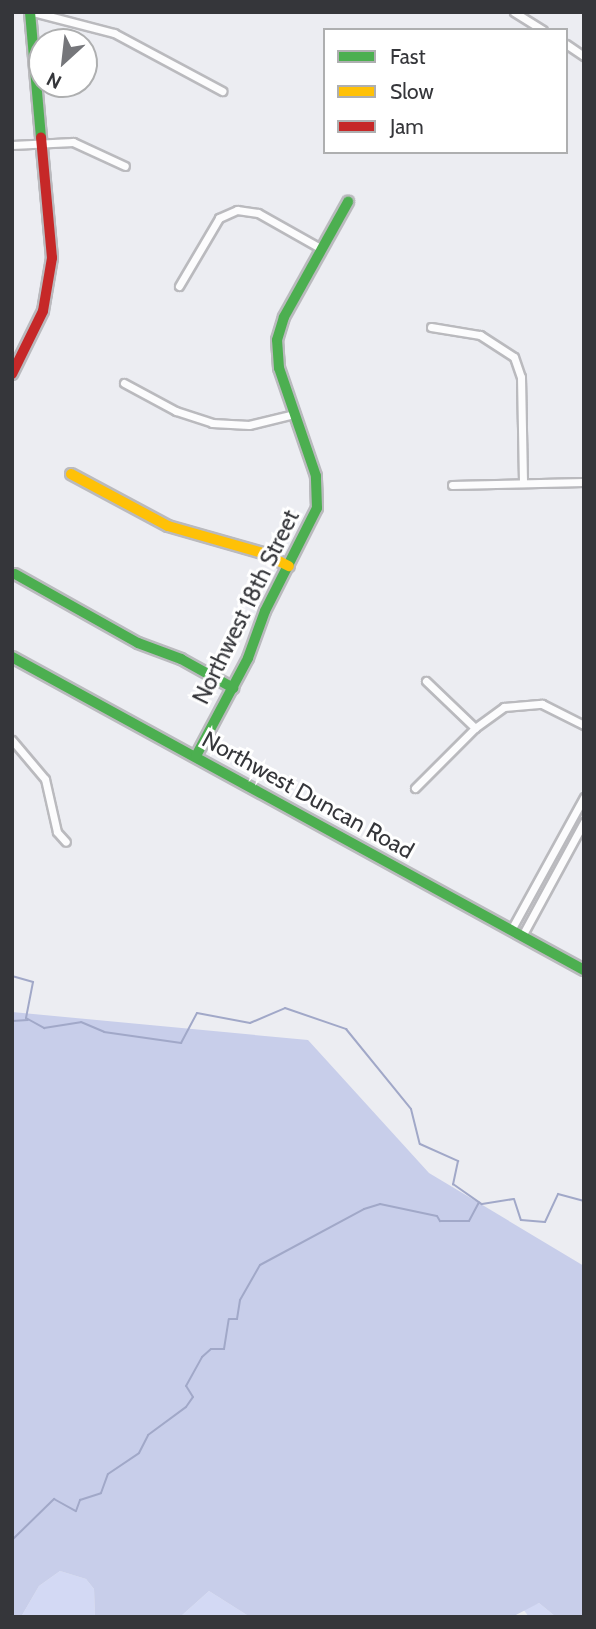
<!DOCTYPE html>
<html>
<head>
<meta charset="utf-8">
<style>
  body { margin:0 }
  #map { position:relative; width:596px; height:1629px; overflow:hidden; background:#ecedf2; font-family:Cabin,sans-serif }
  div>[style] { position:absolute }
  .green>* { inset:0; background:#d3d9f4 }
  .forest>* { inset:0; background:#c8ceea }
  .stream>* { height:2px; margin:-1px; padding:0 1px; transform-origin:1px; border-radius:1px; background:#a1a8c8 }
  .roads { filter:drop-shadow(2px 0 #bababe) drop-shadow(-2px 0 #bababe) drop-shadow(0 2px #bababe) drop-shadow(0 -2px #bababe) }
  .street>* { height:7px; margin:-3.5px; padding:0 3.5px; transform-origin:3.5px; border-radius:3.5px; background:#fcfcfd }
  .fast>* { height:10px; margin:-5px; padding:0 5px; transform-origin:5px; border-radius:5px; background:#4caf50 }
  .slow>* { height:10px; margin:-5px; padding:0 5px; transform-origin:5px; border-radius:5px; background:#ffc107 }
  .jam>* { height:10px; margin:-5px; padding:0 5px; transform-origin:5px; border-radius:5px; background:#c62828 }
  span { translate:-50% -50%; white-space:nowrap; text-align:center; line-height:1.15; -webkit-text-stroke:6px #fff; paint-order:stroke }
  .street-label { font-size:23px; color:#35363a }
  .frame { position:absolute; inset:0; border:14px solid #35363a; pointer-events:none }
  .legend { position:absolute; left:323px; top:28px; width:245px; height:126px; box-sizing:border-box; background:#fff; border:2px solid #aeafb0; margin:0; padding:9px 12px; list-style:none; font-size:21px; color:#35363a }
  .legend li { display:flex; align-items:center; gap:14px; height:35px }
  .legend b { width:35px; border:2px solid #aeafb0 }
  .north { position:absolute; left:28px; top:28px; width:70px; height:70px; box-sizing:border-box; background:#fff; border:2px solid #aeafb0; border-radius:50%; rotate:207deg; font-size:19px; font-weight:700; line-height:28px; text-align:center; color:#35363a }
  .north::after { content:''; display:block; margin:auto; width:24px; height:32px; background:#75767a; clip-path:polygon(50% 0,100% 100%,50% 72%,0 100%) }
</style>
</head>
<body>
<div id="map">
  <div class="green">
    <div style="clip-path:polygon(60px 1571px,86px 1579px,94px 1589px,95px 1617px,21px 1617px,39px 1586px)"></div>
    <div style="clip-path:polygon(209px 1591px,250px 1617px,180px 1617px)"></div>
    <div style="clip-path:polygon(539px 1603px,556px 1617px,529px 1617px,523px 1609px)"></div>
  </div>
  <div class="forest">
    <div style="clip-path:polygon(12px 1012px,308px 1040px,429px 1173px,584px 1266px,584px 1617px,556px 1617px,539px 1603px,512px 1617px,250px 1617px,209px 1591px,180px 1617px,95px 1617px,94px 1589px,86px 1579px,60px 1571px,39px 1586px,21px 1617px,12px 1617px)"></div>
  </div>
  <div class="stream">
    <div style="left:12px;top:976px;width:22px;rotate:16deg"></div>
    <div style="left:33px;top:982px;width:37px;rotate:101deg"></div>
    <div style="left:26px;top:1018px;width:21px;rotate:29deg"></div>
    <div style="left:44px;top:1028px;width:37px;rotate:-9deg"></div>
    <div style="left:81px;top:1022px;width:25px;rotate:23deg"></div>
    <div style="left:104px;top:1032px;width:78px;rotate:8.1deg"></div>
    <div style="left:181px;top:1043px;width:34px;rotate:-62deg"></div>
    <div style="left:197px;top:1013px;width:54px;rotate:10.7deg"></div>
    <div style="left:250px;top:1023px;width:38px;rotate:-23deg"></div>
    <div style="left:285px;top:1008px;width:65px;rotate:19deg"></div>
    <div style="left:346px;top:1029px;width:103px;rotate:50.9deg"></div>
    <div style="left:411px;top:1109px;width:36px;rotate:76deg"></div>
    <div style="left:420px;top:1144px;width:42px;rotate:24.1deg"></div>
    <div style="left:458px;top:1161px;width:24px;rotate:102deg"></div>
    <div style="left:453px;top:1184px;width:35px;rotate:35deg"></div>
    <div style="left:482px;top:1204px;width:32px;rotate:-9deg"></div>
    <div style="left:514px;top:1199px;width:22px;rotate:72deg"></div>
    <div style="left:521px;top:1220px;width:24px;rotate:5deg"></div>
    <div style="left:545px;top:1222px;width:31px;rotate:-65deg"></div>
    <div style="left:558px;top:1194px;width:27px;rotate:15deg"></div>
    <div style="left:12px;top:1021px;width:16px;rotate:-4deg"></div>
    <div style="left:12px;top:1540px;width:59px;rotate:-44.3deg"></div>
    <div style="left:54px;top:1499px;width:25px;rotate:29deg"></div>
    <div style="left:76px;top:1511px;width:12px;rotate:-70deg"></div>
    <div style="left:80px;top:1500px;width:22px;rotate:-18deg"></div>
    <div style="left:101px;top:1493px;width:20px;rotate:-70deg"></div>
    <div style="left:108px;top:1474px;width:37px;rotate:-34deg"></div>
    <div style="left:139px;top:1453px;width:20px;rotate:-63deg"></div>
    <div style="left:148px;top:1435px;width:47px;rotate:-36.4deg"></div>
    <div style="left:186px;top:1407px;width:12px;rotate:-55deg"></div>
    <div style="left:193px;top:1397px;width:13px;rotate:-122deg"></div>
    <div style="left:186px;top:1386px;width:33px;rotate:-61deg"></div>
    <div style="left:202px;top:1357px;width:12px;rotate:-42deg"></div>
    <div style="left:211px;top:1349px;width:13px"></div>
    <div style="left:224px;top:1349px;width:30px;rotate:-81deg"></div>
    <div style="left:229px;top:1319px;width:8px"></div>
    <div style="left:237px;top:1319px;width:19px;rotate:-81deg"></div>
    <div style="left:240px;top:1300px;width:40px;rotate:-60.3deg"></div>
    <div style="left:260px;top:1265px;width:118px;rotate:-28.3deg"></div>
    <div style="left:364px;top:1209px;width:17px;rotate:-17deg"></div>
    <div style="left:380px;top:1204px;width:58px;rotate:11.9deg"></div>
    <div style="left:437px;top:1216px;width:6px;rotate:59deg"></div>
    <div style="left:440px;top:1221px;width:29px"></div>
    <div style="left:469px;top:1221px;width:21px;rotate:-62deg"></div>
  </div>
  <div class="roads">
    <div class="street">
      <div style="left:33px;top:12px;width:84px;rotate:14.5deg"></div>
      <div style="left:114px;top:33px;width:123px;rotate:28.2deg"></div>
      <div style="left:514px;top:12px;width:34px;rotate:32deg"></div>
      <div style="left:566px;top:44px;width:22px;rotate:34deg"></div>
      <div style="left:12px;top:145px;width:61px;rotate:-2.8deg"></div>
      <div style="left:73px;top:142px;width:57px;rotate:24.8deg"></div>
      <div style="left:179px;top:286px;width:79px;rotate:-59.5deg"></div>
      <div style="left:219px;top:218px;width:20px;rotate:-24deg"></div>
      <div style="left:237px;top:210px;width:21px;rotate:8deg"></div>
      <div style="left:258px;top:213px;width:73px;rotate:29.4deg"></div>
      <div style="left:431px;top:327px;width:50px;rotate:9.3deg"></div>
      <div style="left:480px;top:335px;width:40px;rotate:32.9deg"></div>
      <div style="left:514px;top:357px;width:21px;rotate:71deg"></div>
      <div style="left:521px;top:377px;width:106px;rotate:88.9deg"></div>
      <div style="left:124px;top:383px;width:59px;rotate:28.3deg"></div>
      <div style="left:176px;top:411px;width:38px;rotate:18deg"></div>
      <div style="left:212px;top:423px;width:37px;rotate:3deg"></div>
      <div style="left:249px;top:425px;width:46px;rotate:-13.7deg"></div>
      <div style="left:452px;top:485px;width:132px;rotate:-1.3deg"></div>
      <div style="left:426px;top:681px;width:68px;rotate:43.8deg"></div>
      <div style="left:12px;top:740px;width:51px;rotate:49.8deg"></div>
      <div style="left:45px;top:779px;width:54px;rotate:77.2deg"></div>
      <div style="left:57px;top:832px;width:13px;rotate:48deg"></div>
      <div style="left:415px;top:788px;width:85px;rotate:-45deg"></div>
      <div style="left:475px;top:728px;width:36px;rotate:-36deg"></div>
      <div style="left:504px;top:707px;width:38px;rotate:-5deg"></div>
      <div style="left:542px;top:704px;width:47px;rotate:26.6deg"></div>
      <div style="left:511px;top:930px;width:152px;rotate:-61.2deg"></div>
      <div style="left:522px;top:936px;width:130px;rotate:-61.5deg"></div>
    </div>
    <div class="fast">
      <div style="left:30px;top:12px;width:125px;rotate:85deg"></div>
      <div style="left:15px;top:574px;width:141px;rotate:29.3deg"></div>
      <div style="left:138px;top:643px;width:46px;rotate:20.4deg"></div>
      <div style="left:181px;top:659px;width:60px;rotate:29.1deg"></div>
      <div style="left:12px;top:657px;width:652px;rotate:28.69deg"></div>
      <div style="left:196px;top:756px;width:111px;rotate:-62deg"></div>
      <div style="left:248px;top:658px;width:50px;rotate:-70.1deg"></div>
      <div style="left:265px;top:611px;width:115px;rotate:-63.2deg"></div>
      <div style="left:317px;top:508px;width:32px;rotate:-92deg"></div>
      <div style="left:316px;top:476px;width:114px;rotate:-108.9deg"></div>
      <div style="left:279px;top:368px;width:28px;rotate:-94deg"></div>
      <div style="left:277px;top:340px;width:24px;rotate:-73deg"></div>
      <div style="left:284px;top:317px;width:132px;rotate:-60.9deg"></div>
    </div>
    <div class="slow">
      <div style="left:71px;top:474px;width:110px;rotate:28.2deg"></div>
      <div style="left:168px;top:526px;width:99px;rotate:15.9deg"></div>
      <div style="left:263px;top:553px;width:29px;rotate:27deg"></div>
    </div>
    <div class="jam">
      <div style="left:12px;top:374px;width:70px;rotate:-63.8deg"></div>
      <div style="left:43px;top:311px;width:54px;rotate:-80.4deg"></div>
      <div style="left:52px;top:258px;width:121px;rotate:-95.2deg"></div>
    </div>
  </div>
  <div class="street-label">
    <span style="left:246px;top:607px;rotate:-64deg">Northwest 18th Street</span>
    <span style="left:308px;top:795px;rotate:29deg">Northwest Duncan Road</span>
  </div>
  <div class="frame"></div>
  <ul class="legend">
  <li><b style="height:9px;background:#4caf50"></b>Fast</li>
  <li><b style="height:9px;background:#ffc107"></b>Slow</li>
  <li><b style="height:9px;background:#c62828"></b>Jam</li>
  </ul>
  <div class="north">N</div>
</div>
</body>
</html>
